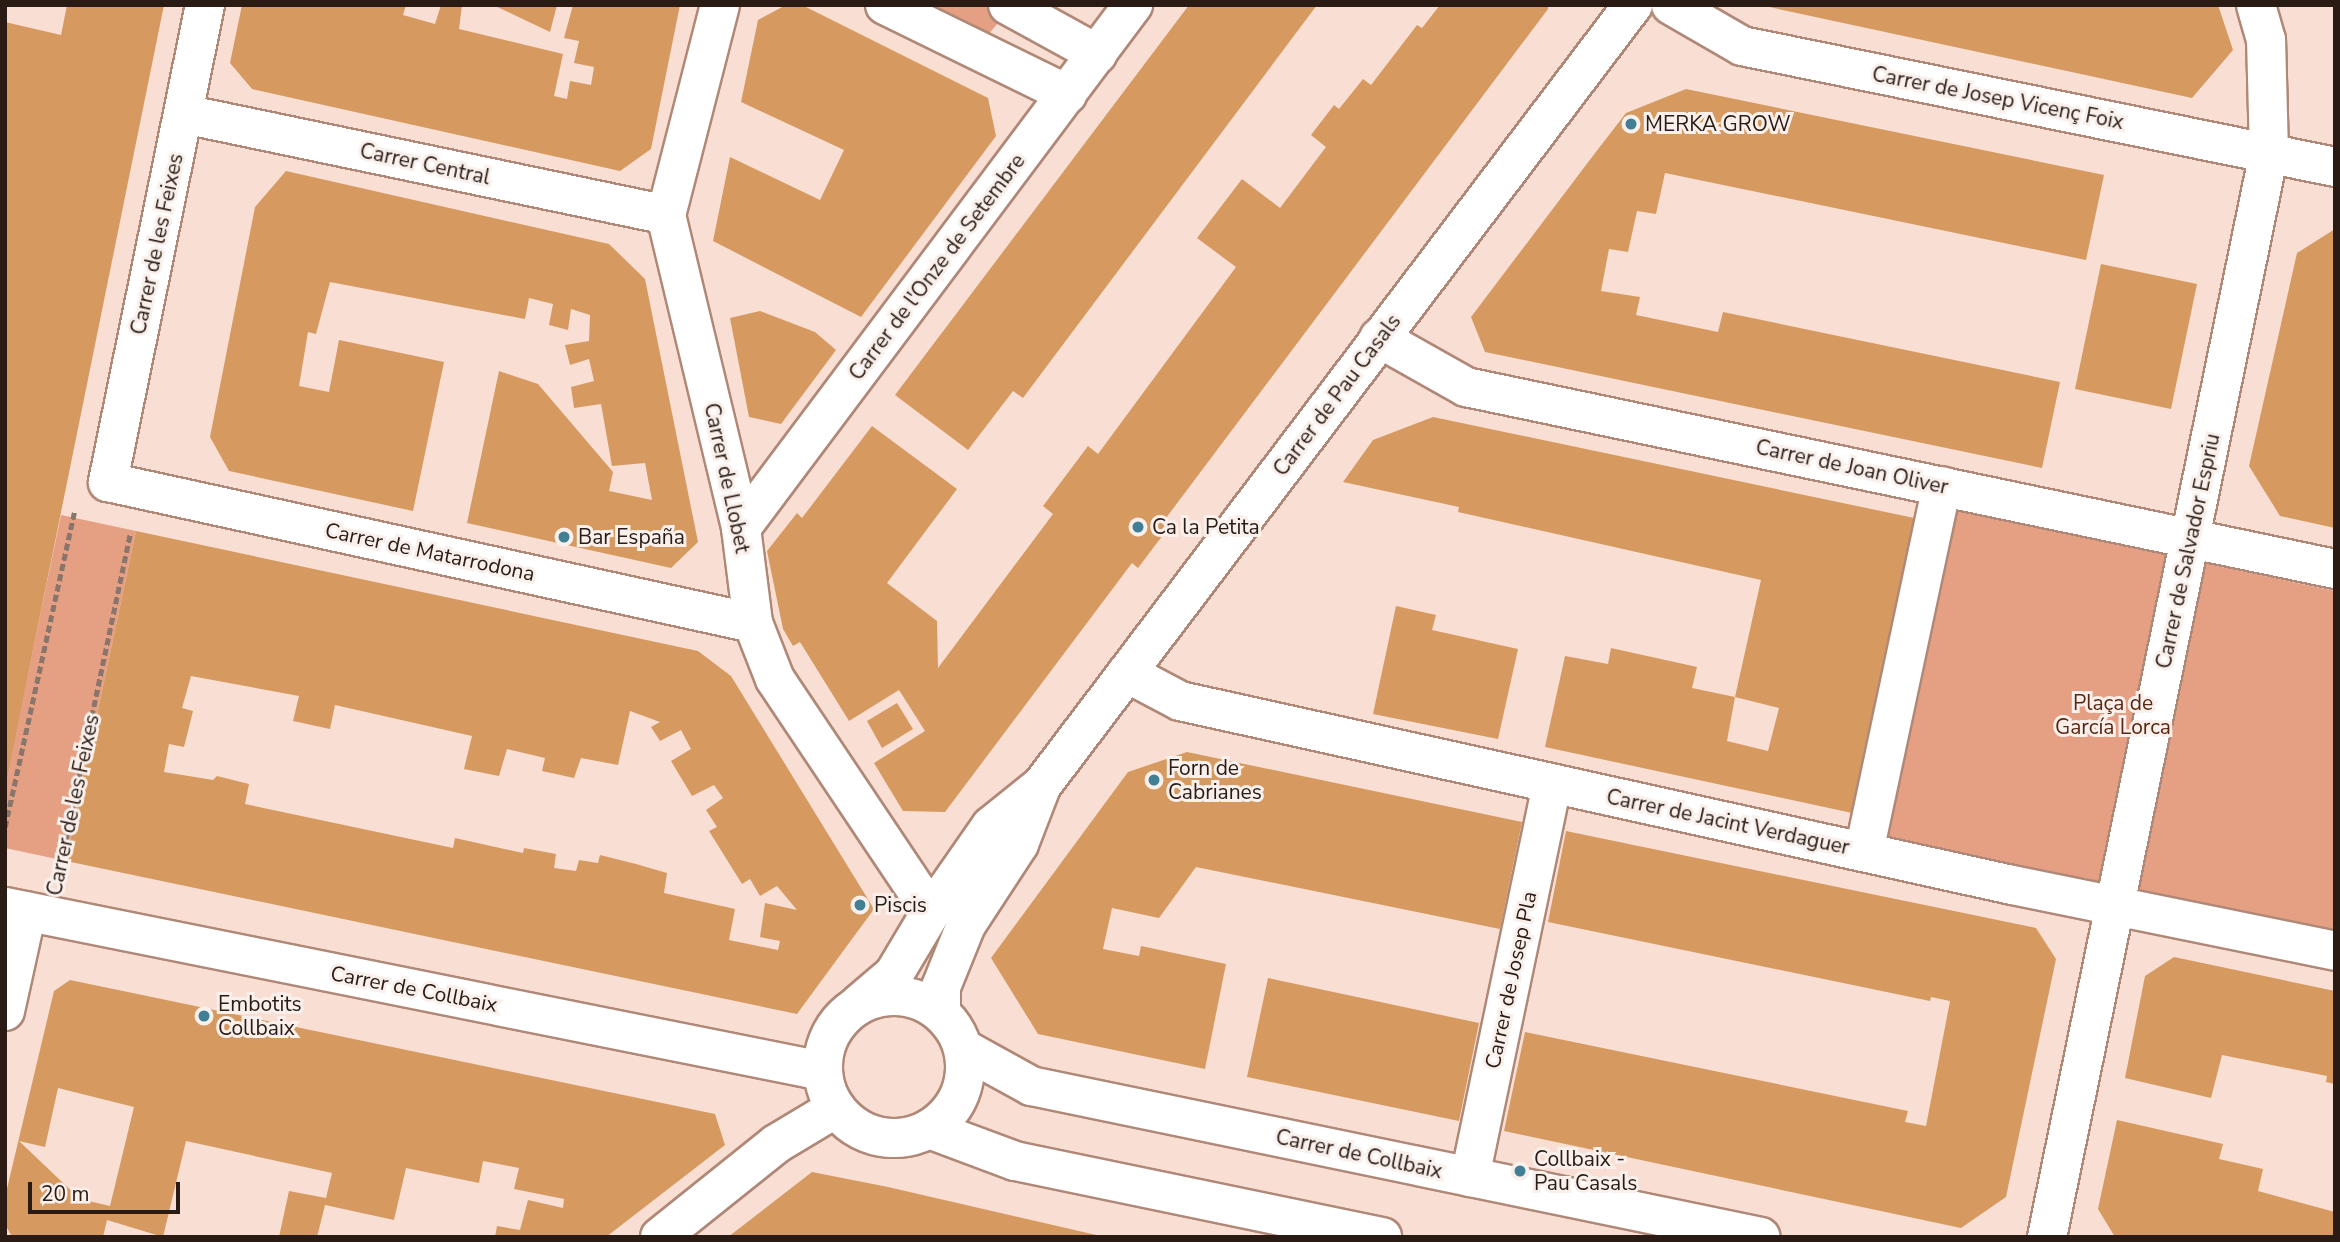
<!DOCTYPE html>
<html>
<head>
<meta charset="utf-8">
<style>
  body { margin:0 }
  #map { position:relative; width:2340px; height:1242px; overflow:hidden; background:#f9ded3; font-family:"Nunito Sans",sans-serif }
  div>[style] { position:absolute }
  .green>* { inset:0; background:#e59f83 }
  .building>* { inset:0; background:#d69a61 }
  .path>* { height:4.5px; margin-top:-2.25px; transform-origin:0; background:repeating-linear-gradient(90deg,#89756c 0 7px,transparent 0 10.5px) }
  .roads { filter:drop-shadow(2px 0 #b08877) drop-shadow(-2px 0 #b08877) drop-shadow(0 2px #b08877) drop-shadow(0 -2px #b08877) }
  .minor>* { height:38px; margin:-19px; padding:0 19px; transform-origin:19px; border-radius:19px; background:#fff }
  .minor>.ring { margin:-19px; padding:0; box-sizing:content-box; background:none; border:38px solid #fff; border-radius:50% }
  .dots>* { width:19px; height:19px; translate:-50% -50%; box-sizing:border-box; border:4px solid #f9f0ec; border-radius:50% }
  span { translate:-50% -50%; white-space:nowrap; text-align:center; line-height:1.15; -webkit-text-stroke:6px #f9f0ec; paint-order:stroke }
  .street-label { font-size:21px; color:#2a1b14 }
  .poi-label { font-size:21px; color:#2a1b14 }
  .left { translate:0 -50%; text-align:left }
  .park-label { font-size:21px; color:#5a2812 }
  .frame { position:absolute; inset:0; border:7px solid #2a1b14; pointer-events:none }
  .scale { position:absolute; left:28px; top:1182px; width:152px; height:32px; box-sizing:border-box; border:4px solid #2a1b14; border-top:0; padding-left:9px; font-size:21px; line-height:24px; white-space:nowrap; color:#2a1b14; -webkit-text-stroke:5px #f9f0ec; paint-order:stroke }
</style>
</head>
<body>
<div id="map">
  <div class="green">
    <div style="clip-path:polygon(916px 5px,1013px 5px,982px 42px)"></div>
    <div style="clip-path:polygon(1951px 510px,2335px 591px,2335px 933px,1883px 839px)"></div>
    <div style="clip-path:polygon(61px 515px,136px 531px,66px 861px,5px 848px,5px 784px)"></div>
  </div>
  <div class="building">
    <div style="clip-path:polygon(67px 5px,164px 5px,7px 778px,5px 22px,61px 35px)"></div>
    <div style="clip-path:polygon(242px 5px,406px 5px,403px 15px,435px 24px,441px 5px,462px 5px,459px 29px,563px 54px,554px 96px,567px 99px,570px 81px,591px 85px,594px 67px,574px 63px,579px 41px,564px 38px,573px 5px,680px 5px,651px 149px,620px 171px,252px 89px,230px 63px)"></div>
    <div style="clip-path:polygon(493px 5px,557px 5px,550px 32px)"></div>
    <div style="clip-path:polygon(786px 5px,802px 5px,988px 98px,996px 136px,861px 317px,713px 241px,730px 157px,820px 200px,844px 150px,741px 102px,758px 20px)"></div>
    <div style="clip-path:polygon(1189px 5px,1317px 5px,1023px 398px,1013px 391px,968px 450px,895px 395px)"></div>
    <div style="clip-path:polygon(1440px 5px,1548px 5px,1548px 9px,1166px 518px,1172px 523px,1138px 568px,1132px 563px,945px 812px,903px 811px,874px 763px,925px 731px,899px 690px,849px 721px,800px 642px,793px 646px,783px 629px,767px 551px,797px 513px,802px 518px,872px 426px,957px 489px,887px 583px,937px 621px,938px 668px,1053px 514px,1043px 506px,1088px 446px,1098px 454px,1236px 267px,1197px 238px,1242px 179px,1280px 208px,1326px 147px,1311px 135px,1334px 105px,1339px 109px,1363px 79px,1371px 85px,1417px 25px,1422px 28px)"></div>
    <div style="clip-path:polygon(1760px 5px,2218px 5px,2233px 50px,2192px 98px)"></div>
    <div style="clip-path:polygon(1686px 89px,2104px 175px,2086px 260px,1665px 173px,1656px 214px,1637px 211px,1628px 252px,1609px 249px,1601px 291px,1640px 297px,1636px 315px,1718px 332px,1723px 312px,2060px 382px,2042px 468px,1485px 352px,1471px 317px,1592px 157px,1626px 113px)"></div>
    <div style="clip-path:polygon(286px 171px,609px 244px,645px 279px,698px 542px,671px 568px,467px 523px,499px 371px,538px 384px,613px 472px,609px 491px,652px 500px,645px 463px,612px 466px,601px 404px,574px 408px,571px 387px,594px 381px,589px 359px,570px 365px,565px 345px,589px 341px,590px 315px,571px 309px,568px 330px,549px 325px,553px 304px,529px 298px,525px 319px,330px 282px,316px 334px,308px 332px,299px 386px,329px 392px,339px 340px,444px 362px,413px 511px,229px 471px,210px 437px,255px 207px)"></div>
    <div style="clip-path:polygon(2335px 229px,2335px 528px,2280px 516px,2249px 466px,2297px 253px)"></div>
    <div style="clip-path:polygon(2101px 264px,2197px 284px,2171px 409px,2075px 389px)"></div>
    <div style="clip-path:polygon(760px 311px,815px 332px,836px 350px,781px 424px,749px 417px,730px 318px)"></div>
    <div style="clip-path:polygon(1433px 417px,1919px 519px,1852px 813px,1545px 747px,1565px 656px,1608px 664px,1611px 648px,1697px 667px,1692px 688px,1735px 697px,1727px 741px,1768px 751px,1779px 708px,1735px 697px,1761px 580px,1458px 512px,1459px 507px,1343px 482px,1373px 440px)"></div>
    <div style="clip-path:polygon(evenodd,136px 531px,698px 651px,731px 676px,874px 909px,797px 1014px,66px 861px,136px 531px,191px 676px,299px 696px,293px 721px,330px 729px,335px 705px,472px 736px,464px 769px,499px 776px,507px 749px,545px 758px,542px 771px,574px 778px,581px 758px,618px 765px,630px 711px,660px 722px,651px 727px,660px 741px,681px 730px,691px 749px,671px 761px,692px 796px,714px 785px,723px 798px,706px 810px,717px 827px,709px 831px,742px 884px,750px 879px,760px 896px,777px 886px,797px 910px,765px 903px,760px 937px,780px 941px,778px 950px,729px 940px,735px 909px,664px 893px,667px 873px,636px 864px,600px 855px,598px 863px,579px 860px,576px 871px,554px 868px,556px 854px,524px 848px,523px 853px,455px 838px,453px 848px,245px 804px,249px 784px,217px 776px,213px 780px,164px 772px,169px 744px,184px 747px,193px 711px,182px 708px,191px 676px)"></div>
    <div style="clip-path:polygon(1396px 606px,1436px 615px,1432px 630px,1518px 649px,1498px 739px,1373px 714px)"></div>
    <div style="clip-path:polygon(897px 703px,913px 729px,882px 748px,867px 721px)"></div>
    <div style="clip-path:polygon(1187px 752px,1522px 822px,1500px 929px,1196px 867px,1159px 918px,1112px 908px,1103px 949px,1139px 956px,1141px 946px,1226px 964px,1205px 1069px,1038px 1034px,991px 958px,1128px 772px)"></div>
    <div style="clip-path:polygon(1566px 831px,2036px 928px,2056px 959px,2006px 1197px,1961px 1228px,1504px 1131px,1525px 1032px,1908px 1111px,1905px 1122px,1926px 1126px,1950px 1001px,1931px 997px,1930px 1001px,1548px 922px)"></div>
    <div style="clip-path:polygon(2174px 957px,2335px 991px,2335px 1084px,2326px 1082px,2327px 1076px,2222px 1055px,2211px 1098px,2125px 1078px,2145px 976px)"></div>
    <div style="clip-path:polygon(1268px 978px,1479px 1023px,1459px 1121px,1247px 1077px)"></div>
    <div style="clip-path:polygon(evenodd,70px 980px,715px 1114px,725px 1145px,606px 1237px,495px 1237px,497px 1226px,520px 1230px,528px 1200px,563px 1208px,564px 1199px,514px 1189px,519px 1168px,483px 1161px,479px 1183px,406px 1168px,394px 1220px,325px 1205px,317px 1237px,279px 1237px,289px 1191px,326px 1198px,332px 1173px,186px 1141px,163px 1237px,107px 1220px,103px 1237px,12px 1237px,5px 1224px,5px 1197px,54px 991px,70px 980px,58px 1088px,134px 1107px,110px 1206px,80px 1199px,19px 1141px,45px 1147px,58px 1088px)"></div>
    <div style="clip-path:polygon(2117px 1120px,2223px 1144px,2219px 1159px,2263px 1169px,2258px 1191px,2335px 1212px,2335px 1237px,2115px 1237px,2098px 1209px)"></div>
    <div style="clip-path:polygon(812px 1172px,888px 1187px,1105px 1237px,728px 1237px)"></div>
  </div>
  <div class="path">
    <div style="left:5px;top:827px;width:322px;rotate:-77.6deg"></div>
    <div style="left:59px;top:871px;width:344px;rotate:-78.1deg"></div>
  </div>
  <div class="roads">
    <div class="minor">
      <div style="left:205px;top:5px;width:487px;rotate:101.5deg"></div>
      <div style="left:108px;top:482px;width:660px;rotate:12.33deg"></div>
      <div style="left:720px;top:5px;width:217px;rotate:104.4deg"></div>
      <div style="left:666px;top:215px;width:322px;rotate:76.5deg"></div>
      <div style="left:741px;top:528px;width:96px;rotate:82.8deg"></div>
      <div style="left:753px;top:623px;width:60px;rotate:68.6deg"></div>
      <div style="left:775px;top:679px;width:280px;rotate:56.2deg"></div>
      <div style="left:885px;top:5px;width:203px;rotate:26.1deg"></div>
      <div style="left:1008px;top:5px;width:102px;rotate:28.8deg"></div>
      <div style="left:1671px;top:5px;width:82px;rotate:30deg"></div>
      <div style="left:1742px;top:46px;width:605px;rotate:11.53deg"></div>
      <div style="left:184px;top:114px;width:492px;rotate:11.8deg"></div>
      <div style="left:1379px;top:338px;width:100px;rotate:29.4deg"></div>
      <div style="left:1466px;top:387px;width:888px;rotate:11.83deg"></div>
      <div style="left:741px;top:528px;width:654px;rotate:-53.15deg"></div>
      <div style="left:1127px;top:673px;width:60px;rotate:27.8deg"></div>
      <div style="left:1180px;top:701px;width:852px;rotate:12.47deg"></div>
      <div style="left:2012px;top:885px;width:330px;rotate:11.5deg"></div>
      <div style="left:1864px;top:852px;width:374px;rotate:-78deg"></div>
      <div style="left:5px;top:907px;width:833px;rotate:11.35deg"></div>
      <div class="ring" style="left:823px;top:996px;width:104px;height:104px"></div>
      <div style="left:859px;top:1004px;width:46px;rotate:-40.6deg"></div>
      <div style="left:894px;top:974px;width:72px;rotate:-59.2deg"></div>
      <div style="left:931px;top:912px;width:105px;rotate:-55.1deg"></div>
      <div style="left:991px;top:826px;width:65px;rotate:-38.8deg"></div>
      <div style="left:1042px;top:785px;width:979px;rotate:-52.85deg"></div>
      <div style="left:5px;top:1011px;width:102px;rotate:-77.6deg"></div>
      <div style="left:941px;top:1013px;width:26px;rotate:-90deg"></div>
      <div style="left:941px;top:987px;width:67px;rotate:-68deg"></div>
      <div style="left:966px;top:925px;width:97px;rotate:-56.8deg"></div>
      <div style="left:1019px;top:844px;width:61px;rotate:-68.9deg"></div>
      <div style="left:964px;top:1049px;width:77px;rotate:28.9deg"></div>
      <div style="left:1031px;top:1086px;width:745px;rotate:11.69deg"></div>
      <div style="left:929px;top:1129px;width:92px;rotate:20.4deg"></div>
      <div style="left:1015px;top:1161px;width:375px;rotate:11.7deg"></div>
      <div style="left:1470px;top:1177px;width:402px;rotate:-78.2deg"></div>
      <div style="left:660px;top:1237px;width:149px;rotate:-38.7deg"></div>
      <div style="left:776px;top:1144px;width:70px;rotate:-31deg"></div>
      <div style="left:2047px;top:1237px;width:1106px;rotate:-78.43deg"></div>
      <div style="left:2269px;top:153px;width:113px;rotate:-91.5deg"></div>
      <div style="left:2266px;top:40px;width:36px;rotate:-106deg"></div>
    </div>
  </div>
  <div class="dots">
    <div style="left:1631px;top:124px;background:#417f95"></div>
    <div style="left:1138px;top:527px;background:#417f95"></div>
    <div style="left:564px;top:537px;background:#417f95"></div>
    <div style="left:1154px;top:780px;background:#417f95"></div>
    <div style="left:860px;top:905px;background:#417f95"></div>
    <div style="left:204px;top:1016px;background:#417f95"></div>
    <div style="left:1520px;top:1171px;background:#417f95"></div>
  </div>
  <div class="street-label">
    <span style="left:1998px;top:98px;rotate:11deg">Carrer de Josep Vicenç Foix</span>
    <span style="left:425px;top:164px;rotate:12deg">Carrer Central</span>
    <span style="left:157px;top:244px;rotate:-78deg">Carrer de les Feixes</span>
    <span style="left:937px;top:267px;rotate:-53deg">Carrer de l'Onze de Setembre</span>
    <span style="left:1337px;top:395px;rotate:-53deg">Carrer de Pau Casals</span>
    <span style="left:1852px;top:467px;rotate:12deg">Carrer de Joan Oliver</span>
    <span style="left:727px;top:478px;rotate:78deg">Carrer de Llobet</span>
    <span style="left:2188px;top:551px;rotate:-78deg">Carrer de Salvador Espriu</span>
    <span style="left:430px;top:552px;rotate:12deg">Carrer de Matarrodona</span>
    <span style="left:73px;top:805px;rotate:-78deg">Carrer de les Feixes</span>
    <span style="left:1728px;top:822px;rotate:12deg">Carrer de Jacint Verdaguer</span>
    <span style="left:1511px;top:980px;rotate:-78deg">Carrer de Josep Pla</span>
    <span style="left:414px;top:989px;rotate:11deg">Carrer de Collbaix</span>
    <span style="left:1359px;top:1154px;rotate:12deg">Carrer de Collbaix</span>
  </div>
  <div class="poi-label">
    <span class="left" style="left:1645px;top:124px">MERKA GROW</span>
    <span class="left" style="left:1152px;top:527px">Ca la Petita</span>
    <span class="left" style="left:578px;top:537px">Bar España</span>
    <span class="left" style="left:1168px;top:780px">Forn de<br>Cabrianes</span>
    <span class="left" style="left:874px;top:905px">Piscis</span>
    <span class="left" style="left:218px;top:1016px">Embotits<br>Collbaix</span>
    <span class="left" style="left:1534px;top:1171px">Collbaix -<br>Pau Casals</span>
  </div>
  <div class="park-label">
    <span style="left:2113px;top:715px">Plaça de<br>García Lorca</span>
  </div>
  <div class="frame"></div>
  <div class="scale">20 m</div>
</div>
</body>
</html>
